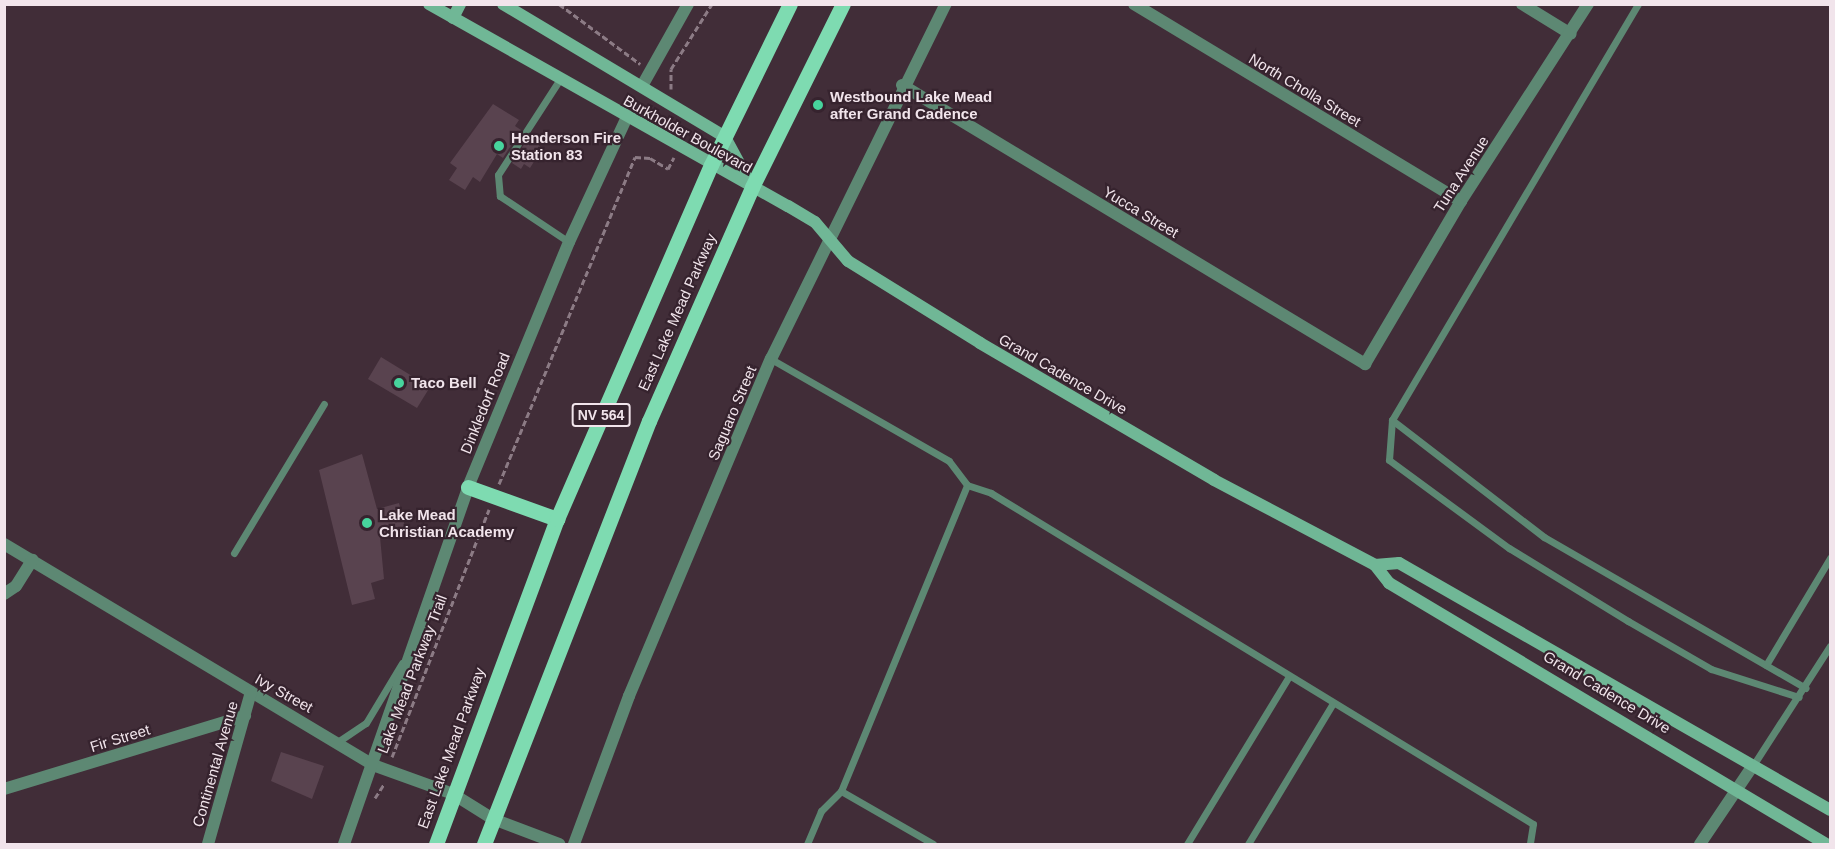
<!DOCTYPE html>
<html>
<head>
<meta charset="utf-8">
<style>
  body { margin:0 }
  #map { position:relative; width:1835px; height:849px; overflow:hidden; background:#412d38; font-family:Helvetica,sans-serif }
  div>[style] { position:absolute }
  .building>* { inset:0; background:#59434f }
  .path>* { height:3px; margin-top:-1.5px; transform-origin:0; background:repeating-linear-gradient(90deg,#8c7b85 0 6px,transparent 0 9px) }
  .lane>* { height:7px; margin:-3.5px; padding:0 3.5px; transform-origin:3.5px; border-radius:3.5px; background:#5d8873 }
  .street>* { height:12px; margin:-6px; padding:0 6px; transform-origin:6px; border-radius:6px; background:#5d8873 }
  .secondary>* { height:12px; margin:-6px; padding:0 6px; transform-origin:6px; border-radius:6px; background:#70b796 }
  .primary>* { height:15px; margin:-7.5px; padding:0 7.5px; transform-origin:7.5px; border-radius:7.5px; background:#7edbb1 }
  .dots>* { width:16px; height:16px; translate:-50% -50%; box-sizing:border-box; border:3px solid #36232e; border-radius:50% }
  span { translate:-50% -50%; white-space:nowrap; text-align:center; line-height:1.15; -webkit-text-stroke:4.5px #36232e; paint-order:stroke }
  .shield-label span { padding:2px 4px; background:#36232e; border:2px solid; border-radius:4px; -webkit-text-stroke-width:0 }
  .shield-label { font-size:14px; color:#f1e4eb; font-weight:700 }
  .street-label { font-size:15px; color:#f1e4eb }
  .poi-label { font-size:15px; color:#f1e4eb; font-weight:700 }
  .left { translate:0 -50%; text-align:left }
  .frame { position:absolute; inset:0; border:6px solid #f1e4eb; pointer-events:none }
</style>
</head>
<body>
<div id="map">
  <div class="building">
    <div style="clip-path:polygon(493px 104px,519px 120px,515px 126px,521px 130px,503px 158px,497px 154px,480px 182px,473px 177px,465px 190px,449px 180px,457px 168px,450px 163px)"></div>
    <div style="clip-path:polygon(530px 135px,542px 149px,530px 168px,524px 164px,521px 169px,512px 163px)"></div>
    <div style="clip-path:polygon(381px 357px,430px 387px,417px 408px,368px 379px)"></div>
    <div style="clip-path:polygon(362px 454px,377px 509px,399px 503px,406px 530px,380px 537px,384px 579px,371px 583px,375px 599px,352px 605px,319px 470px)"></div>
    <div style="clip-path:polygon(281px 752px,324px 766px,312px 799px,271px 781px)"></div>
  </div>
  <div class="path">
    <div style="left:559px;top:4px;width:101px;rotate:36.5deg"></div>
    <div style="left:671px;top:89px;width:20px;rotate:-90deg"></div>
    <div style="left:671px;top:69px;width:77px;rotate:-57.8deg"></div>
    <div style="left:499px;top:484px;width:354px;rotate:-67.4deg"></div>
    <div style="left:635px;top:157px;width:15px;rotate:4deg"></div>
    <div style="left:650px;top:158px;width:21px;rotate:31deg"></div>
    <div style="left:668px;top:169px;width:13px;rotate:-63deg"></div>
    <div style="left:392px;top:757px;width:266px;rotate:-68.6deg"></div>
    <div style="left:375px;top:798px;width:17px;rotate:-57deg"></div>
  </div>
  <div class="lane">
    <div style="left:1638px;top:4px;width:483px;rotate:120.6deg"></div>
    <div style="left:1392px;top:420px;width:40px;rotate:94.3deg"></div>
    <div style="left:1389px;top:460px;width:149px;rotate:36.3deg"></div>
    <div style="left:1509px;top:548px;width:140px;rotate:31.5deg"></div>
    <div style="left:1628px;top:621px;width:96px;rotate:30deg"></div>
    <div style="left:1711px;top:669px;width:92px;rotate:17.7deg"></div>
    <div style="left:560px;top:79px;width:114px;rotate:122.9deg"></div>
    <div style="left:498px;top:175px;width:21px;rotate:85deg"></div>
    <div style="left:500px;top:196px;width:83px;rotate:33.7deg"></div>
    <div style="left:771px;top:359px;width:205px;rotate:29.8deg"></div>
    <div style="left:949px;top:461px;width:30px;rotate:53deg"></div>
    <div style="left:967px;top:485px;width:25px;rotate:18deg"></div>
    <div style="left:991px;top:493px;width:635px;rotate:31.41deg"></div>
    <div style="left:1533px;top:824px;width:20px;rotate:99deg"></div>
    <div style="left:1392px;top:420px;width:192px;rotate:37.6deg"></div>
    <div style="left:1544px;top:537px;width:302px;rotate:30deg"></div>
    <div style="left:234px;top:553px;width:174px;rotate:-58.9deg"></div>
    <div style="left:1766px;top:665px;width:125px;rotate:-59.1deg"></div>
    <div style="left:339px;top:741px;width:32px;rotate:-34deg"></div>
    <div style="left:366px;top:723px;width:70px;rotate:-59deg"></div>
    <div style="left:1752px;top:767px;width:144px;rotate:-57.2deg"></div>
    <div style="left:841px;top:791px;width:106px;rotate:29.9deg"></div>
    <div style="left:807px;top:844px;width:36px;rotate:-67deg"></div>
    <div style="left:821px;top:811px;width:28px;rotate:-45deg"></div>
    <div style="left:841px;top:791px;width:331px;rotate:-67.6deg"></div>
    <div style="left:1187px;top:844px;width:194px;rotate:-58.7deg"></div>
    <div style="left:1248px;top:844px;width:165px;rotate:-58.9deg"></div>
  </div>
  <div class="street">
    <div style="left:1134px;top:4px;width:382px;rotate:31.1deg"></div>
    <div style="left:1522px;top:4px;width:57px;rotate:31.5deg"></div>
    <div style="left:902px;top:85px;width:541px;rotate:31.07deg"></div>
    <div style="left:1365px;top:364px;width:189px;rotate:-59.5deg"></div>
    <div style="left:1461px;top:201px;width:234px;rotate:-57.2deg"></div>
    <div style="left:642px;top:86px;width:94px;rotate:-60.7deg"></div>
    <div style="left:4px;top:544px;width:430px;rotate:30.9deg"></div>
    <div style="left:373px;top:765px;width:85px;rotate:19.9deg"></div>
    <div style="left:453px;top:794px;width:47px;rotate:32deg"></div>
    <div style="left:493px;top:819px;width:71px;rotate:20.7deg"></div>
    <div style="left:4px;top:594px;width:14px;rotate:-34deg"></div>
    <div style="left:16px;top:586px;width:31px;rotate:-58deg"></div>
    <div style="left:4px;top:789px;width:252px;rotate:-16.9deg"></div>
    <div style="left:208px;top:844px;width:158px;rotate:-74.2deg"></div>
    <div style="left:344px;top:844px;width:378px;rotate:-70.8deg"></div>
    <div style="left:468px;top:487px;width:265px;rotate:-67.6deg"></div>
    <div style="left:569px;top:242px;width:138px;rotate:-65.1deg"></div>
    <div style="left:574px;top:844px;width:158px;rotate:-69.6deg"></div>
    <div style="left:629px;top:696px;width:366px;rotate:-67.2deg"></div>
    <div style="left:771px;top:359px;width:396px;rotate:-63.8deg"></div>
    <div style="left:1700px;top:844px;width:93px;rotate:-56deg"></div>
  </div>
  <div class="secondary">
    <div style="left:429px;top:4px;width:412px;rotate:29.4deg"></div>
    <div style="left:788px;top:206px;width:31px;rotate:31deg"></div>
    <div style="left:815px;top:222px;width:51px;rotate:49.8deg"></div>
    <div style="left:848px;top:261px;width:155px;rotate:31.8deg"></div>
    <div style="left:980px;top:343px;width:271px;rotate:30.3deg"></div>
    <div style="left:1214px;top:480px;width:182px;rotate:27.8deg"></div>
    <div style="left:1375px;top:565px;width:23px;rotate:52deg"></div>
    <div style="left:1389px;top:583px;width:509px;rotate:30.85deg"></div>
    <div style="left:503px;top:4px;width:259px;rotate:30.9deg"></div>
    <div style="left:725px;top:137px;width:55px;rotate:61.6deg"></div>
    <div style="left:453px;top:18px;width:16px;rotate:-63deg"></div>
    <div style="left:1375px;top:565px;width:24px;rotate:-5deg"></div>
    <div style="left:1399px;top:563px;width:497px;rotate:29.8deg"></div>
  </div>
  <div class="primary">
    <div style="left:468px;top:487px;width:95px;rotate:19.8deg"></div>
    <div style="left:436px;top:844px;width:347px;rotate:-69.6deg"></div>
    <div style="left:557px;top:519px;width:386px;rotate:-66.5deg"></div>
    <div style="left:711px;top:165px;width:179px;rotate:-63.9deg"></div>
    <div style="left:484px;top:844px;width:454px;rotate:-68.7deg"></div>
    <div style="left:649px;top:421px;width:256px;rotate:-66.2deg"></div>
    <div style="left:752px;top:187px;width:204px;rotate:-63.6deg"></div>
  </div>
  <div class="dots">
    <div style="left:818px;top:105px;background:#47d49d"></div>
    <div style="left:499px;top:146px;background:#47d49d"></div>
    <div style="left:399px;top:383px;background:#47d49d"></div>
    <div style="left:367px;top:523px;background:#47d49d"></div>
  </div>
  <div class="shield-label">
    <span style="left:601px;top:415px">NV 564</span>
  </div>
  <div class="street-label">
    <span style="left:1305px;top:90px;rotate:31deg">North Cholla Street</span>
    <span style="left:688px;top:134px;rotate:29deg">Burkholder Boulevard</span>
    <span style="left:1461px;top:174px;rotate:-57deg">Tuna Avenue</span>
    <span style="left:1141px;top:212px;rotate:31deg">Yucca Street</span>
    <span style="left:677px;top:312px;rotate:-66deg">East Lake Mead Parkway</span>
    <span style="left:1063px;top:374px;rotate:30deg">Grand Cadence Drive</span>
    <span style="left:485px;top:403px;rotate:-68deg">Dinkledorf Road</span>
    <span style="left:732px;top:413px;rotate:-67deg">Saguaro Street</span>
    <span style="left:412px;top:674px;rotate:-69deg">Lake Mead Parkway Trail</span>
    <span style="left:1607px;top:692px;rotate:31deg">Grand Cadence Drive</span>
    <span style="left:284px;top:693px;rotate:29deg">Ivy Street</span>
    <span style="left:120px;top:738px;rotate:-17deg">Fir Street</span>
    <span style="left:451px;top:748px;rotate:-70deg">East Lake Mead Parkway</span>
    <span style="left:215px;top:764px;rotate:-74deg">Continental Avenue</span>
  </div>
  <div class="poi-label">
    <span class="left" style="left:830px;top:105px">Westbound Lake Mead<br>after Grand Cadence</span>
    <span class="left" style="left:511px;top:146px">Henderson Fire<br>Station 83</span>
    <span class="left" style="left:411px;top:383px">Taco Bell</span>
    <span class="left" style="left:379px;top:523px">Lake Mead<br>Christian Academy</span>
  </div>
  <div class="frame"></div>
</div>
</body>
</html>
